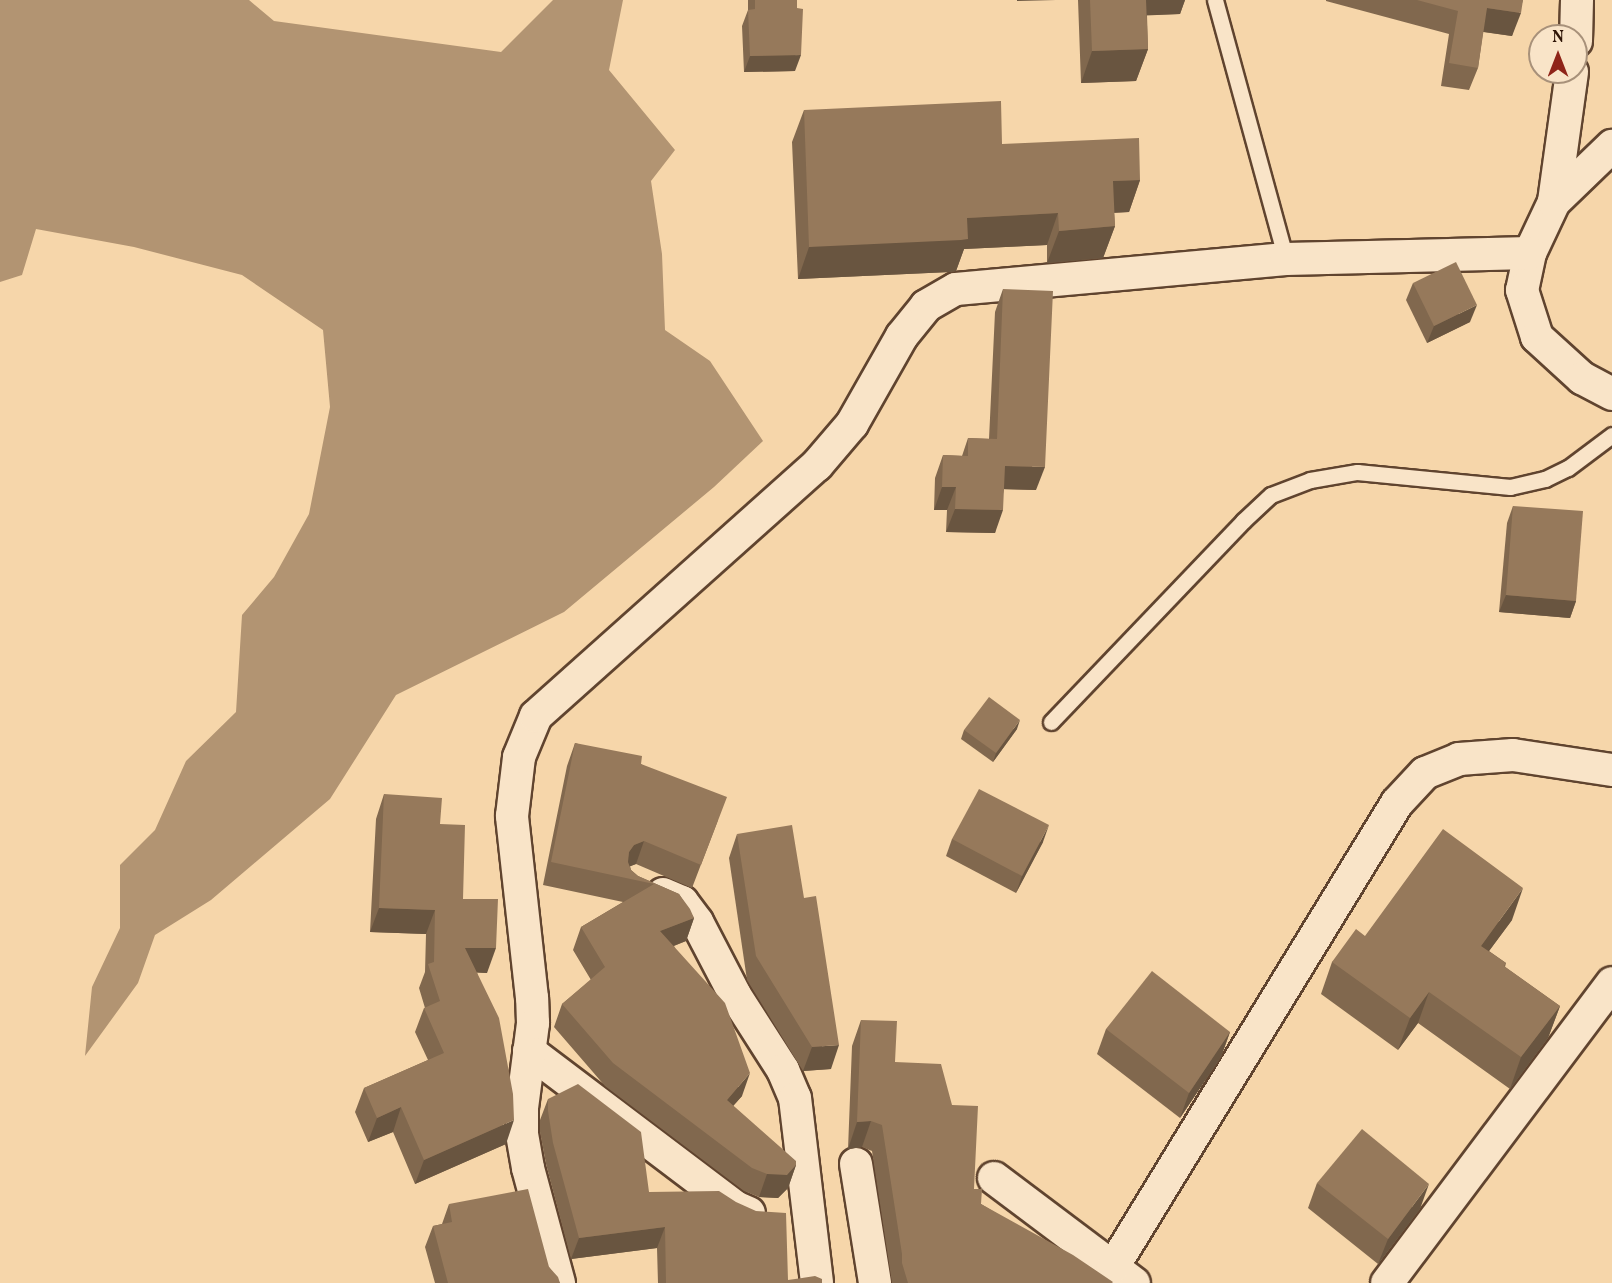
<!DOCTYPE html>
<html>
<head>
<meta charset="utf-8">
<style>
  body { margin:0 }
  #map { position:relative; width:1612px; height:1283px; overflow:hidden; background:#f6d6aa; font-family:Vollkorn,serif }
  div>[style] { position:absolute }
  .water>* { inset:0; background:#b29472 }
  .roads { filter:drop-shadow(2px 0 #60442f) drop-shadow(-2px 0 #60442f) drop-shadow(0 2px #60442f) drop-shadow(0 -2px #60442f) }
  .service>* { height:15px; margin:-7.5px; padding:0 7.5px; transform-origin:7.5px; border-radius:7.5px; background:#f9e4c8 }
  .minor>* { height:32px; margin:-16px; padding:0 16px; transform-origin:16px; border-radius:16px; background:#f9e4c8 }
  .wall>* { inset:0; background:#81684e }
  .shaded-wall>* { inset:0; background:#695540 }
  .building>* { inset:0; background:#96795b }
  span { translate:-50% -50%; white-space:nowrap; text-align:center; line-height:1.15; -webkit-text-stroke:5px #f9e4c8; paint-order:stroke }
  .north { position:absolute; left:1528px; top:24px; width:60px; height:60px; box-sizing:border-box; background:#f9e4c8; border:2px solid #a8917a; border-radius:50%; rotate:0deg; font-size:16px; font-weight:700; line-height:24px; text-align:center; color:#2e1406 }
  .north::after { content:''; display:block; margin:auto; width:21px; height:27px; background:#8f2418; clip-path:polygon(50% 0,100% 100%,50% 72%,0 100%) }
</style>
</head>
<body>
<div id="map">
  <div class="water">
    <div style="clip-path:polygon(0 0,249px 0,274px 21px,501px 52px,553px 0,623px 0,609px 70px,675px 150px,651px 181px,662px 254px,665px 330px,710px 361px,763px 441px,714px 487px,564px 612px,396px 695px,330px 799px,211px 900px,155px 935px,138px 983px,85px 1056px,92px 987px,120px 928px,120px 865px,155px 830px,186px 761px,236px 712px,242px 615px,274px 577px,309px 514px,330px 407px,323px 330px,242px 275px,134px 247px,36px 229px,22px 275px,0 282px)"></div>
  </div>
  <div class="roads">
    <div class="service">
      <div style="left:1215px;top:0;width:269px;rotate:74.7deg"></div>
      <div style="left:1051px;top:722px;width:278px;rotate:-46.3deg"></div>
      <div style="left:1243px;top:521px;width:38px;rotate:-43deg"></div>
      <div style="left:1271px;top:495px;width:42px;rotate:-21deg"></div>
      <div style="left:1310px;top:480px;width:48px;rotate:-9.7deg"></div>
      <div style="left:1357px;top:472px;width:154px;rotate:5.6deg"></div>
      <div style="left:1510px;top:487px;width:36px;rotate:-13deg"></div>
      <div style="left:1545px;top:479px;width:25px;rotate:-26deg"></div>
      <div style="left:1568px;top:468px;width:55px;rotate:-36.9deg"></div>
    </div>
    <div class="minor">
      <div style="left:1576px;top:41px;width:41px;rotate:-88.6deg"></div>
      <div style="left:1572px;top:72px;width:131px;rotate:97.9deg"></div>
      <div style="left:1554px;top:202px;width:56px;rotate:115.2deg"></div>
      <div style="left:1530px;top:253px;width:38px;rotate:102deg"></div>
      <div style="left:1522px;top:290px;width:49px;rotate:72.3deg"></div>
      <div style="left:1537px;top:337px;width:61px;rotate:42.3deg"></div>
      <div style="left:1582px;top:378px;width:34px;rotate:28deg"></div>
      <div style="left:1554px;top:202px;width:81px;rotate:-44deg"></div>
      <div style="left:663px;top:894px;width:21px;rotate:23deg"></div>
      <div style="left:682px;top:902px;width:25px;rotate:53deg"></div>
      <div style="left:697px;top:922px;width:82px;rotate:62.5deg"></div>
      <div style="left:735px;top:995px;width:89px;rotate:57.4deg"></div>
      <div style="left:783px;top:1070px;width:30px;rotate:67deg"></div>
      <div style="left:795px;top:1098px;width:186px;rotate:83.2deg"></div>
      <div style="left:529px;top:1051px;width:258px;rotate:37.1deg"></div>
      <div style="left:735px;top:1207px;width:15px;rotate:23deg"></div>
      <div style="left:856px;top:1164px;width:121px;rotate:80.9deg"></div>
      <div style="left:994px;top:1178px;width:175px;rotate:36.9deg"></div>
      <div style="left:1113px;top:1267px;width:544px;rotate:-58.53deg"></div>
      <div style="left:1397px;top:803px;width:41px;rotate:-47deg"></div>
      <div style="left:1425px;top:773px;width:37px;rotate:-22deg"></div>
      <div style="left:1459px;top:759px;width:54px;rotate:-4.2deg"></div>
      <div style="left:1513px;top:755px;width:100px;rotate:8.6deg"></div>
      <div style="left:559px;top:1283px;width:119px;rotate:-105.1deg"></div>
      <div style="left:528px;top:1168px;width:35px;rotate:-100deg"></div>
      <div style="left:522px;top:1134px;width:26px;rotate:-90deg"></div>
      <div style="left:522px;top:1108px;width:86px;rotate:-82.6deg"></div>
      <div style="left:533px;top:1023px;width:25px;rotate:-92deg"></div>
      <div style="left:532px;top:998px;width:183px;rotate:-96.3deg"></div>
      <div style="left:512px;top:816px;width:59px;rotate:-83.2deg"></div>
      <div style="left:519px;top:757px;width:44px;rotate:-67.5deg"></div>
      <div style="left:536px;top:716px;width:377px;rotate:-41.8deg"></div>
      <div style="left:817px;top:465px;width:54px;rotate:-49.5deg"></div>
      <div style="left:852px;top:424px;width:101px;rotate:-60.4deg"></div>
      <div style="left:902px;top:336px;width:38px;rotate:-51deg"></div>
      <div style="left:926px;top:306px;width:34px;rotate:-30deg"></div>
      <div style="left:956px;top:289px;width:331px;rotate:-5.2deg"></div>
      <div style="left:1286px;top:259px;width:244px;rotate:-1.4deg"></div>
      <div style="left:1387px;top:1283px;width:375px;rotate:-53.1deg"></div>
    </div>
  </div>
  <div class="wall">
    <div style="clip-path:polygon(748px 0,797px 0,795px 71px,744px 72px,742px 26px,748px 10px)"></div>
    <div style="clip-path:polygon(1078px 0,1185px 0,1180px 14px,1147px 15px,1148px 49px,1136px 81px,1081px 83px)"></div>
    <div style="clip-path:polygon(1326px 0,1523px 0,1512px 36px,1483px 32px,1478px 68px,1469px 90px,1441px 86px,1449px 34px,1326px 1px)"></div>
    <div style="clip-path:polygon(804px 110px,1002px 144px,1140px 180px,1129px 212px,1114px 213px,1115px 226px,1103px 258px,1047px 263px,1047px 245px,964px 249px,956px 271px,950px 272px,798px 279px,792px 142px)"></div>
    <div style="clip-path:polygon(1413px 283px,1470px 322px,1427px 343px,1406px 300px)"></div>
    <div style="clip-path:polygon(1003px 289px,1036px 490px,1004px 489px,995px 533px,946px 532px,947px 510px,934px 510px,935px 478px,943px 455px,962px 456px,968px 438px,989px 439px,995px 312px)"></div>
    <div style="clip-path:polygon(1513px 506px,1576px 601px,1570px 618px,1499px 612px,1507px 523px)"></div>
    <div style="clip-path:polygon(1017px 729px,993px 762px,961px 739px,964px 730px)"></div>
    <div style="clip-path:polygon(575px 743px,641px 764px,718px 820px,692px 888px,636px 864px,630px 866px,631px 870px,638px 876px,679px 894px,694px 918px,686px 941px,674px 946px,742px 1096px,733px 1106px,796px 1165px,788px 1188px,778px 1198px,759px 1197px,744px 1191px,605px 1086px,554px 1027px,562px 1004px,591px 980px,573px 950px,581px 927px,623px 902px,543px 885px,567px 766px)"></div>
    <div style="clip-path:polygon(384px 794px,440px 824px,463px 899px,487px 973px,477px 972px,506px 1144px,415px 1184px,393px 1132px,368px 1142px,355px 1112px,364px 1088px,428px 1060px,415px 1032px,424px 1008px,425px 1008px,419px 988px,425px 972px,426px 934px,370px 932px,376px 819px)"></div>
    <div style="clip-path:polygon(737px 834px,831px 1069px,803px 1071px,747px 980px,729px 858px)"></div>
    <div style="clip-path:polygon(952px 839px,1043px 842px,1016px 893px,946px 856px)"></div>
    <div style="clip-path:polygon(1512px 920px,1489px 951px,1506px 963px,1505px 967px,1560px 1006px,1548px 1038px,1510px 1089px,1418px 1023px,1398px 1050px,1321px 994px,1332px 962px,1365px 936px)"></div>
    <div style="clip-path:polygon(861px 1020px,895px 1062px,974px 1189px,981px 1204px,1112px 1283px,892px 1283px,872px 1151px,862px 1147px,848px 1149px,852px 1046px)"></div>
    <div style="clip-path:polygon(1106px 1029px,1230px 1032px,1221px 1057px,1180px 1118px,1097px 1054px)"></div>
    <div style="clip-path:polygon(548px 1099px,649px 1192px,788px 1280px,822px 1283px,658px 1283px,657px 1248px,571px 1259px,546px 1164px,540px 1132px,540px 1120px)"></div>
    <div style="clip-path:polygon(1317px 1183px,1420px 1209px,1378px 1264px,1308px 1208px)"></div>
    <div style="clip-path:polygon(449px 1204px,549px 1267px,560px 1283px,435px 1283px,425px 1247px,433px 1226px,442px 1224px)"></div>
  </div>
  <div class="shaded-wall">
    <div style="clip-path:polygon(1017px 0,1056px 0,1017px 1px)"></div>
    <div style="clip-path:polygon(1140px 0,1185px 0,1180px 14px,1134px 16px)"></div>
    <div style="clip-path:polygon(1487px 8px,1521px 13px,1512px 36px,1478px 31px)"></div>
    <div style="clip-path:polygon(1148px 49px,1136px 81px,1081px 83px,1092px 51px)"></div>
    <div style="clip-path:polygon(801px 55px,795px 71px,744px 72px,750px 56px)"></div>
    <div style="clip-path:polygon(1140px 180px,1129px 212px,1102px 213px,1113px 181px)"></div>
    <div style="clip-path:polygon(1058px 213px,1047px 245px,964px 249px,956px 271px,950px 272px,798px 279px,809px 247px,967px 218px)"></div>
    <div style="clip-path:polygon(1115px 226px,1103px 258px,1047px 263px,1059px 231px)"></div>
    <div style="clip-path:polygon(1477px 305px,1470px 322px,1427px 343px,1434px 326px)"></div>
    <div style="clip-path:polygon(1005px 466px,1045px 467px,1036px 490px,997px 489px)"></div>
    <div style="clip-path:polygon(942px 487px,956px 487px,947px 510px,934px 510px)"></div>
    <div style="clip-path:polygon(955px 509px,1003px 510px,995px 533px,946px 532px)"></div>
    <div style="clip-path:polygon(1506px 595px,1576px 601px,1570px 618px,1499px 612px)"></div>
    <div style="clip-path:polygon(1020px 720px,1017px 729px,993px 762px,996px 753px)"></div>
    <div style="clip-path:polygon(1049px 825px,1043px 842px,1016px 893px,1022px 876px)"></div>
    <div style="clip-path:polygon(644px 841px,636px 864px,626px 868px,629px 852px,634px 845px)"></div>
    <div style="clip-path:polygon(1523px 888px,1512px 920px,1469px 978px,1481px 946px)"></div>
    <div style="clip-path:polygon(379px 908px,435px 910px,426px 934px,370px 932px)"></div>
    <div style="clip-path:polygon(694px 918px,686px 941px,652px 954px,660px 931px)"></div>
    <div style="clip-path:polygon(465px 948px,496px 948px,487px 973px,456px 972px)"></div>
    <div style="clip-path:polygon(1429px 992px,1418px 1023px,1398px 1050px,1410px 1018px)"></div>
    <div style="clip-path:polygon(1560px 1006px,1548px 1038px,1510px 1089px,1521px 1057px)"></div>
    <div style="clip-path:polygon(1230px 1032px,1221px 1057px,1180px 1118px,1189px 1093px)"></div>
    <div style="clip-path:polygon(839px 1045px,831px 1069px,803px 1071px,812px 1047px)"></div>
    <div style="clip-path:polygon(750px 1073px,742px 1096px,718px 1123px,727px 1100px)"></div>
    <div style="clip-path:polygon(401px 1107px,393px 1132px,368px 1142px,377px 1118px)"></div>
    <div style="clip-path:polygon(514px 1120px,506px 1144px,415px 1184px,424px 1160px)"></div>
    <div style="clip-path:polygon(871px 1121px,862px 1147px,848px 1149px,857px 1122px)"></div>
    <div style="clip-path:polygon(796px 1165px,788px 1188px,778px 1198px,759px 1197px,767px 1174px)"></div>
    <div style="clip-path:polygon(1429px 1184px,1420px 1209px,1378px 1264px,1388px 1239px)"></div>
    <div style="clip-path:polygon(665px 1227px,657px 1248px,571px 1259px,579px 1238px)"></div>
  </div>
  <div class="building">
    <div style="clip-path:polygon(755px 0,797px 0,797px 8px,803px 9px,801px 55px,750px 56px,748px 10px,755px 9px)"></div>
    <div style="clip-path:polygon(1090px 0,1146px 0,1148px 49px,1092px 51px)"></div>
    <div style="clip-path:polygon(1417px 0,1523px 0,1521px 13px,1487px 8px,1478px 68px,1449px 63px,1458px 11px)"></div>
    <div style="clip-path:polygon(1001px 101px,1002px 144px,1139px 138px,1140px 180px,1113px 181px,1115px 226px,1059px 231px,1058px 213px,967px 218px,968px 239px,961px 240px,809px 247px,804px 110px)"></div>
    <div style="clip-path:polygon(1456px 262px,1477px 305px,1434px 326px,1413px 283px)"></div>
    <div style="clip-path:polygon(1003px 289px,1053px 291px,1045px 467px,1005px 466px,1003px 510px,955px 509px,956px 487px,942px 487px,943px 455px,968px 456px,968px 438px,997px 439px)"></div>
    <div style="clip-path:polygon(1513px 506px,1583px 511px,1576px 601px,1506px 595px)"></div>
    <div style="clip-path:polygon(989px 697px,1020px 720px,996px 753px,964px 730px)"></div>
    <div style="clip-path:polygon(575px 743px,642px 756px,641px 764px,727px 797px,701px 865px,644px 841px,634px 845px,629px 852px,628px 862px,631px 870px,638px 876px,679px 894px,690px 909px,694px 918px,660px 931px,725px 1003px,750px 1073px,727px 1100px,796px 1161px,796px 1165px,787px 1175px,767px 1174px,752px 1168px,613px 1063px,562px 1004px,605px 967px,581px 927px,654px 884px,551px 862px)"></div>
    <div style="clip-path:polygon(979px 789px,1049px 825px,1022px 876px,952px 839px)"></div>
    <div style="clip-path:polygon(384px 794px,442px 798px,440px 824px,465px 825px,463px 899px,498px 899px,496px 948px,465px 948px,499px 1018px,513px 1094px,514px 1120px,424px 1160px,401px 1107px,377px 1118px,364px 1088px,444px 1053px,424px 1008px,440px 1001px,428px 964px,434px 962px,435px 910px,379px 908px)"></div>
    <div style="clip-path:polygon(792px 825px,804px 898px,816px 896px,839px 1045px,812px 1047px,756px 956px,737px 834px)"></div>
    <div style="clip-path:polygon(1443px 829px,1523px 888px,1481px 946px,1506px 963px,1504px 966px,1560px 1006px,1521px 1057px,1429px 992px,1410px 1018px,1332px 962px,1356px 929px,1365px 936px)"></div>
    <div style="clip-path:polygon(1152px 971px,1230px 1032px,1189px 1093px,1106px 1029px)"></div>
    <div style="clip-path:polygon(861px 1020px,897px 1021px,895px 1062px,941px 1064px,952px 1105px,978px 1106px,974px 1189px,982px 1189px,981px 1204px,1073px 1255px,1113px 1282px,1112px 1283px,908px 1283px,902px 1263px,902px 1254px,882px 1125px,871px 1121px,857px 1122px)"></div>
    <div style="clip-path:polygon(578px 1084px,641px 1132px,649px 1192px,719px 1191px,736px 1202px,756px 1211px,786px 1213px,788px 1280px,815px 1276px,822px 1279px,822px 1283px,666px 1283px,665px 1227px,579px 1238px,553px 1143px,548px 1111px,548px 1099px)"></div>
    <div style="clip-path:polygon(1362px 1129px,1429px 1184px,1388px 1239px,1317px 1183px)"></div>
    <div style="clip-path:polygon(528px 1189px,549px 1267px,558px 1277px,560px 1283px,448px 1283px,433px 1226px,452px 1222px,449px 1204px)"></div>
  </div>
  <div class="north">N</div>
</div>
</body>
</html>
